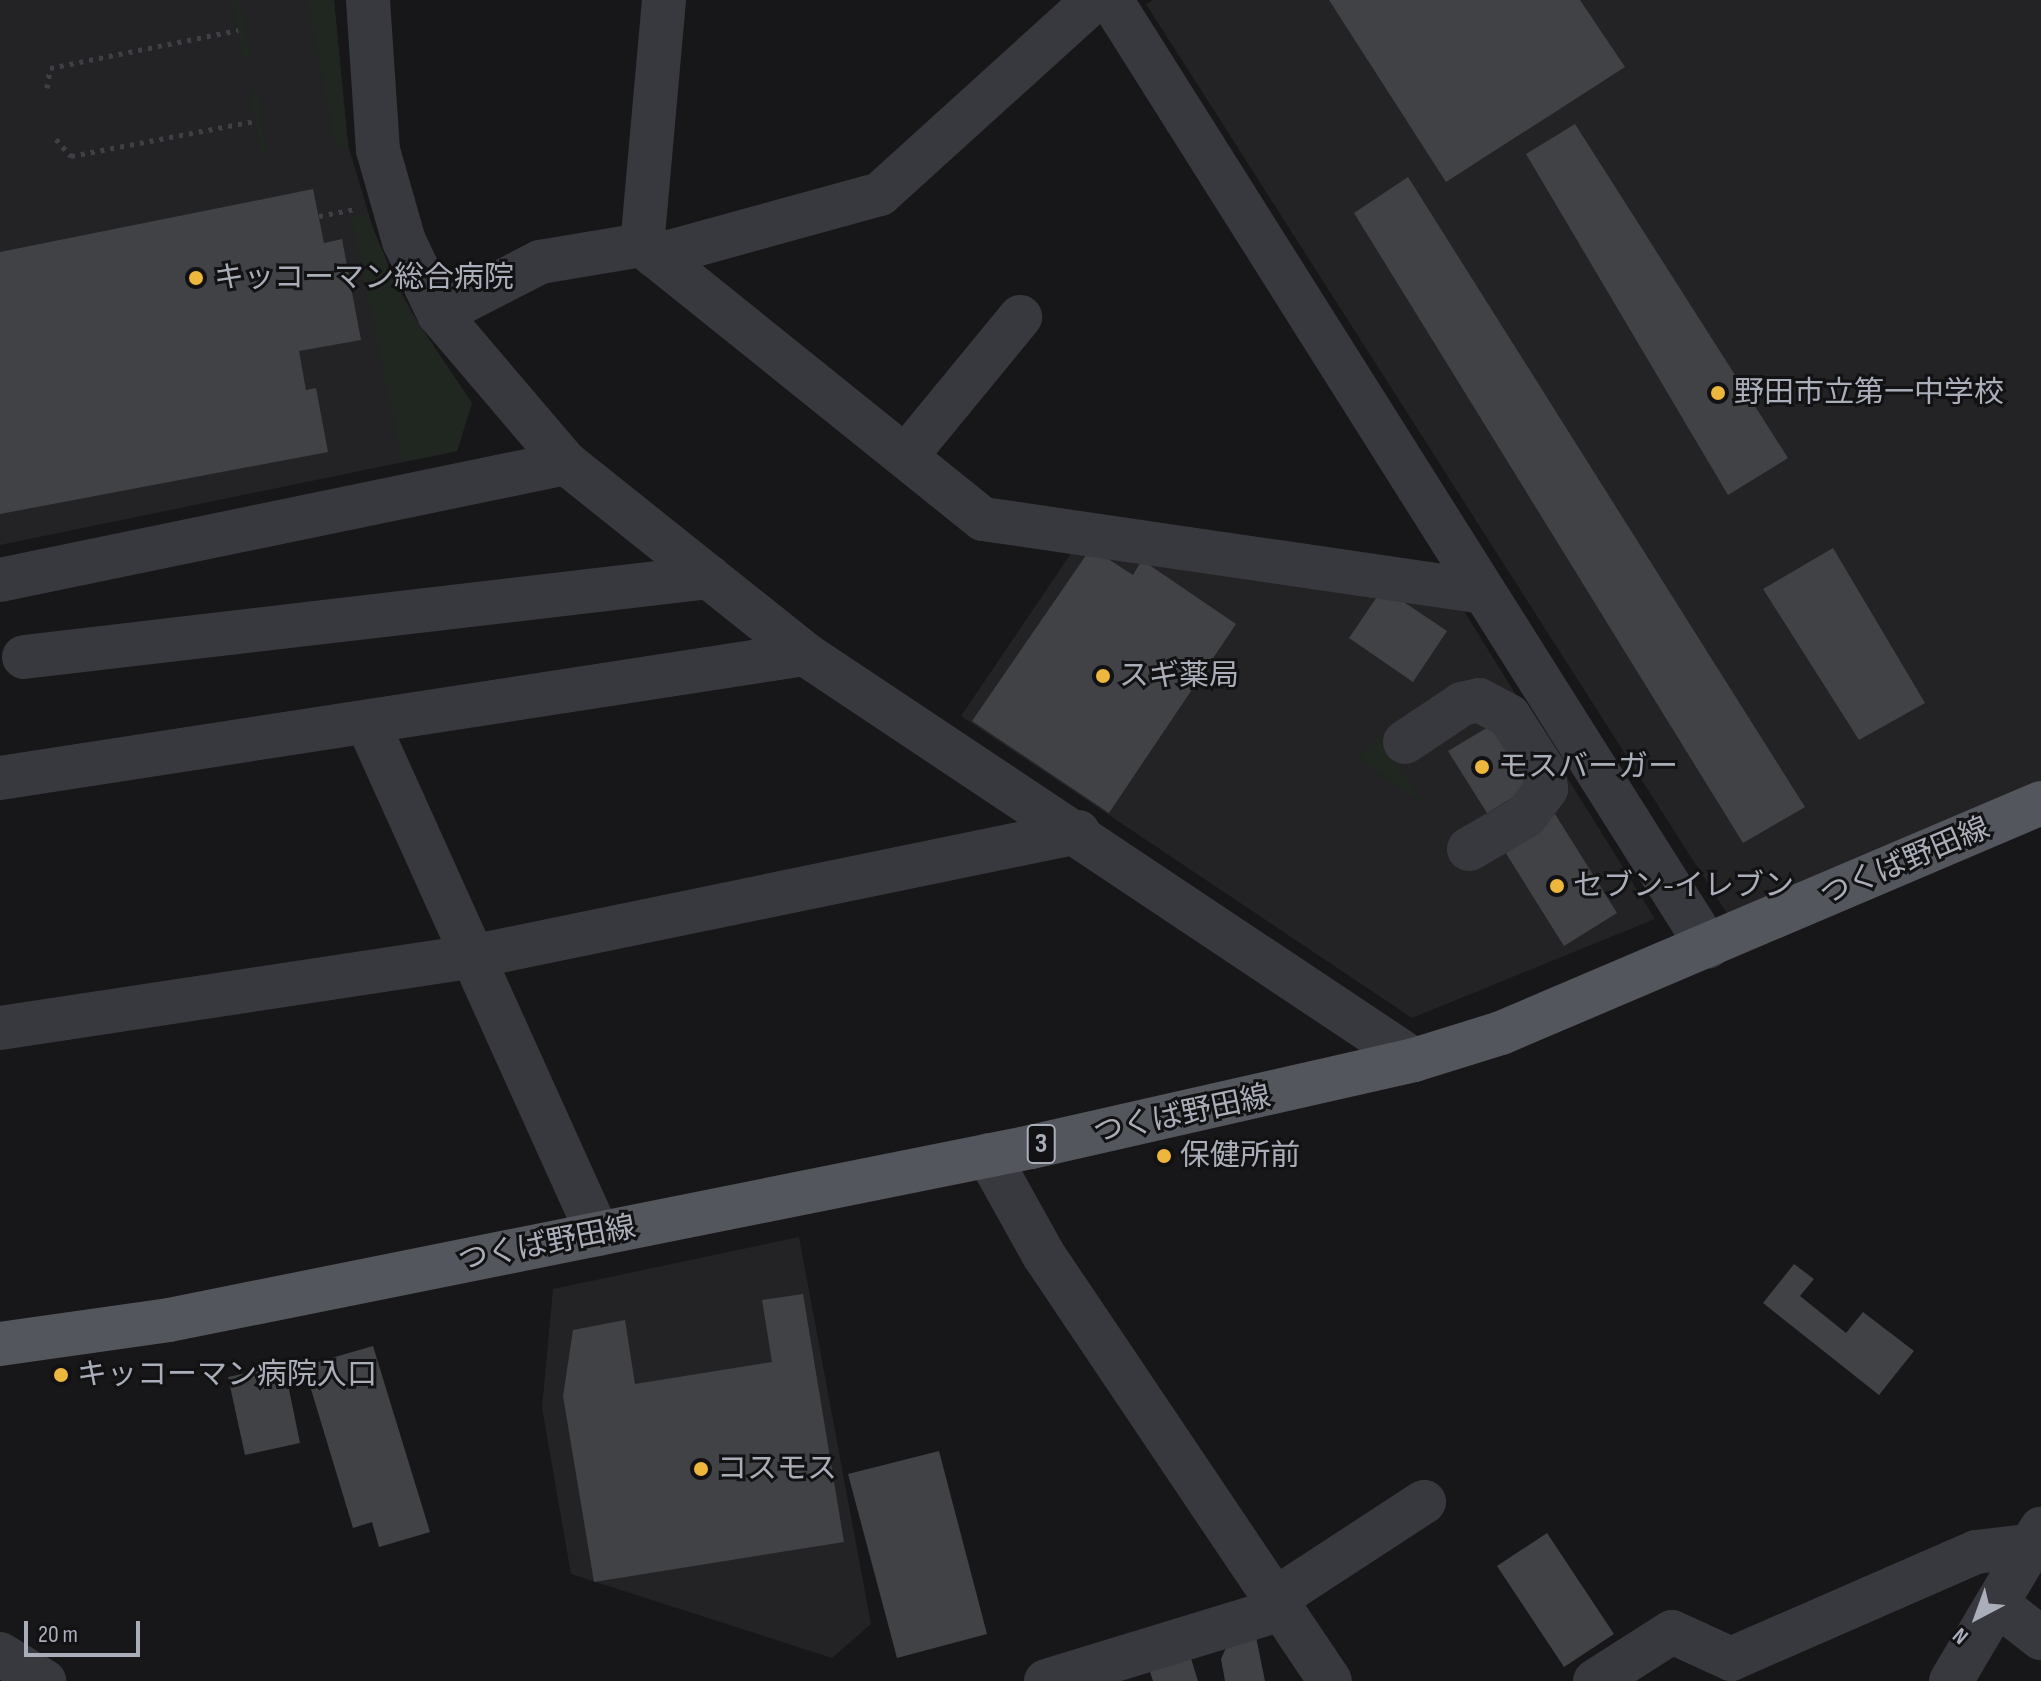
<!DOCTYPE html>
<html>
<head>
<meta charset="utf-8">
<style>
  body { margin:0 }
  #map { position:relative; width:2041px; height:1681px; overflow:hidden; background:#171719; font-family:"Sofia Sans Condensed","Noto Sans JP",sans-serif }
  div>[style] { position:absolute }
  .built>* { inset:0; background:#232326 }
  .green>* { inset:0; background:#1f2720 }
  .building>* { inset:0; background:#414246 }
  .path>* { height:5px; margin-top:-2.5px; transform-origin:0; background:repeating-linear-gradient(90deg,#3e4045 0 4px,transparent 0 10px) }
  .minor>* { height:44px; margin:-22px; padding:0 22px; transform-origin:22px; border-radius:22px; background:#38393e }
  .major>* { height:44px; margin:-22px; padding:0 22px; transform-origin:22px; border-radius:22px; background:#54565d }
  .dots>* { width:22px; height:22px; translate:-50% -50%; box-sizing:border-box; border:4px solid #121214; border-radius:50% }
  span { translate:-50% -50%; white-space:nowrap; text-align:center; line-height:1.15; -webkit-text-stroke:6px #121214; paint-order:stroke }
  .shield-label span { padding:2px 6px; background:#121214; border:2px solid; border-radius:6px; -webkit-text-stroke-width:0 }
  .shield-label { font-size:28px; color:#aaaeb9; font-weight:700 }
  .poi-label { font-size:30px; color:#aaaeb9 }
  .left { translate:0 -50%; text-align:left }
  .street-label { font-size:30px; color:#aaaeb9 }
  .north { position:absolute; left:1937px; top:1577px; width:80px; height:80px; -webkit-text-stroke:6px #121214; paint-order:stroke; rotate:221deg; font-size:22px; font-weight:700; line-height:32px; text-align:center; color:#aaaeb9 }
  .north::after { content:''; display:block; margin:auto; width:28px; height:36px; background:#aaaeb9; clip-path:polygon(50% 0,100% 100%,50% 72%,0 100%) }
  .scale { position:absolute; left:24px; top:1621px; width:116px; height:36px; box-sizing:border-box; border:4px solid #aaaeb9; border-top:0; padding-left:10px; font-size:24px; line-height:28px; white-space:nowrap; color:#aaaeb9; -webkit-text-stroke:6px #121214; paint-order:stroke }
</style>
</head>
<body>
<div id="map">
  <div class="built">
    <div style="clip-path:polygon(0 0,334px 0,348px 145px,381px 255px,433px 351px,472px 403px,457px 451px,0 545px)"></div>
    <div style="clip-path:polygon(1153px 0,2041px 0,2041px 781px,1728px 915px,1146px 4px)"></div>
    <div style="clip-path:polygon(1076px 546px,1454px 595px,1655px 919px,1412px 1018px,961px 716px)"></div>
    <div style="clip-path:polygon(799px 1237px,871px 1624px,832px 1658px,571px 1574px,542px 1408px,553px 1289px)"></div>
  </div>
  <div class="green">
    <div style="clip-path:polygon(232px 0,240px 0,250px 55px,243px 60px)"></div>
    <div style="clip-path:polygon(307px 0,334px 0,348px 145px,336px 147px)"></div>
    <div style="clip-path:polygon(250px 91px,258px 93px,266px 153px,261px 153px)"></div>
    <div style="clip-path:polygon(368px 216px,403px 300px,472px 403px,457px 451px,403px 462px,351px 218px)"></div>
    <div style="clip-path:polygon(1378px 736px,1424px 805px,1359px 759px)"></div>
  </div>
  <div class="building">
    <div style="clip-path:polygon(1329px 0,1580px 0,1625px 67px,1446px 182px)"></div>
    <div style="clip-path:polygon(1575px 124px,1788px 458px,1728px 495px,1526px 154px)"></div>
    <div style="clip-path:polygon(1408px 177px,1805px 807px,1743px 843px,1354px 213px)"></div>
    <div style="clip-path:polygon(313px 189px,324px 243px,342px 239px,361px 340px,299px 351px,306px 390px,316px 388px,328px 452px,0 514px,0 252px)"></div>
    <div style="clip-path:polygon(1091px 548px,1133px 575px,1142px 560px,1236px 624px,1109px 813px,972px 721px)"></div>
    <div style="clip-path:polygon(1833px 548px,1925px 703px,1859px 740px,1763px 589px)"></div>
    <div style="clip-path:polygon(1383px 588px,1447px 631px,1413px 682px,1349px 638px)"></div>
    <div style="clip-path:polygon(1495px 723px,1534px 785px,1487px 813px,1448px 751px)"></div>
    <div style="clip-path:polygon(1555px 814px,1617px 913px,1564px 946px,1502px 847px)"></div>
    <div style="clip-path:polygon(1794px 1264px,1814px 1279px,1800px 1296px,1846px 1333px,1863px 1312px,1914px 1351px,1879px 1395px,1763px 1303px)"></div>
    <div style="clip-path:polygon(803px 1294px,844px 1542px,594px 1582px,563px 1396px,573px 1330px,625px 1320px,635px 1384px,772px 1362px,762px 1300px)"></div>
    <div style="clip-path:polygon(373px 1346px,430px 1532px,379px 1547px,372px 1522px,353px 1528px,304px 1366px)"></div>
    <div style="clip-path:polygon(284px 1365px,300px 1443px,245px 1455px,228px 1377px)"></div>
    <div style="clip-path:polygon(939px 1451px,987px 1634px,897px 1658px,848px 1474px)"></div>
    <div style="clip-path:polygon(1547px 1533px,1614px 1634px,1564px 1667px,1497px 1566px)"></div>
    <div style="clip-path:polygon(1256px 1637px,1265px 1681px,1225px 1681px,1221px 1659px,1228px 1643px)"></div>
    <div style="clip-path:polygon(1189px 1652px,1198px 1681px,1153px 1681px,1148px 1666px)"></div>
  </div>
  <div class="path">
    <div style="left:47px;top:88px;width:20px;rotate:-81deg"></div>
    <div style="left:50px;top:68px;width:192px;rotate:-11.4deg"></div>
    <div style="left:56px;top:139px;width:23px;rotate:49deg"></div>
    <div style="left:71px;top:156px;width:187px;rotate:-10.8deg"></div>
    <div style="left:319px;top:216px;width:36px;rotate:-11deg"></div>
  </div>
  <div class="minor">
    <div style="left:368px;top:0;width:150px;rotate:86.2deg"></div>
    <div style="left:378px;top:150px;width:95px;rotate:74.1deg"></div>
    <div style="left:404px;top:241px;width:81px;rotate:64.4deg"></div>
    <div style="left:439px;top:314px;width:196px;rotate:49.6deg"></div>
    <div style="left:566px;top:463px;width:306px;rotate:38.6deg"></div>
    <div style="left:805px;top:654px;width:732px;rotate:33.69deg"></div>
    <div style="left:664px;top:0;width:246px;rotate:95.1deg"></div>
    <div style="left:642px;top:245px;width:437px;rotate:38.8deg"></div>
    <div style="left:983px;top:519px;width:506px;rotate:8.29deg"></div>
    <div style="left:1111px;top:0;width:1119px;rotate:57.77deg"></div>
    <div style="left:655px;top:256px;width:233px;rotate:-15.4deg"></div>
    <div style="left:880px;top:194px;width:289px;rotate:-42.2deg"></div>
    <div style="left:439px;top:314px;width:114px;rotate:-27.2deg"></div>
    <div style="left:540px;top:262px;width:103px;rotate:-9.5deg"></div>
    <div style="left:906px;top:456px;width:180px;rotate:-50.6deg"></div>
    <div style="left:0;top:580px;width:578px;rotate:-11.68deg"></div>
    <div style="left:24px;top:657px;width:690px;rotate:-6.66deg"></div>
    <div style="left:367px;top:722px;width:562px;rotate:65.72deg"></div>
    <div style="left:1405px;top:742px;width:69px;rotate:-33.7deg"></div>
    <div style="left:1462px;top:704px;width:17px;rotate:-13deg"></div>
    <div style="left:1479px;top:700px;width:34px;rotate:28deg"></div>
    <div style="left:1509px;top:716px;width:63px;rotate:57.3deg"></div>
    <div style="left:1543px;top:769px;width:20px;rotate:81deg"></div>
    <div style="left:1546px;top:789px;width:34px;rotate:127deg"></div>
    <div style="left:1526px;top:816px;width:66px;rotate:149.9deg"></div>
    <div style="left:0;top:778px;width:814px;rotate:-8.76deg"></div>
    <div style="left:0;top:1028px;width:476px;rotate:-8.6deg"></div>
    <div style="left:471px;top:957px;width:620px;rotate:-11.64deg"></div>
    <div style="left:988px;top:1155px;width:113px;rotate:60.9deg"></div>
    <div style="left:1043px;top:1254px;width:514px;rotate:56.09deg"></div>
    <div style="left:1275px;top:1599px;width:178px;rotate:-33.1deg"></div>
    <div style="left:2001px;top:1607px;width:51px;rotate:37.8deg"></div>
    <div style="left:0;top:1654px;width:52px;rotate:31.5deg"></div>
    <div style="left:1046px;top:1681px;width:247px;rotate:-17deg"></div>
    <div style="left:1595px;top:1681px;width:91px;rotate:-32.5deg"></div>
    <div style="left:1672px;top:1632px;width:65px;rotate:24.6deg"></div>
    <div style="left:1731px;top:1659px;width:267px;rotate:-23.6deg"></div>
    <div style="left:1976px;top:1552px;width:60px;rotate:-6.7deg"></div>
    <div style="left:1951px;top:1681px;width:177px;rotate:-59.4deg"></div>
  </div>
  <div class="major">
    <div style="left:0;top:1344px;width:171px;rotate:-8.1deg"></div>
    <div style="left:169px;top:1320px;width:879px;rotate:-11.35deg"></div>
    <div style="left:1031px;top:1147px;width:393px;rotate:-12.8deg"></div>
    <div style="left:1414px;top:1060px;width:91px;rotate:-17.2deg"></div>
    <div style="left:1501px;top:1033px;width:587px;rotate:-23.07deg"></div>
  </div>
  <div class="dots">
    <div style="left:196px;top:278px;background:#edb63c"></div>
    <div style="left:1718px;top:393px;background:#edb63c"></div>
    <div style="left:1103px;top:676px;background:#edb63c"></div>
    <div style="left:1482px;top:767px;background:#edb63c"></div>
    <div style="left:1557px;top:886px;background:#edb63c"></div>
    <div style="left:1164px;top:1156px;background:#edb63c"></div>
    <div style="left:61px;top:1375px;background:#edb63c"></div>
    <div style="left:701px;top:1469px;background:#edb63c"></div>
  </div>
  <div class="shield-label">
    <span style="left:1041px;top:1144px">3</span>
  </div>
  <div class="poi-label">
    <span class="left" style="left:214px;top:278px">キッコーマン総合病院</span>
    <span class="left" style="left:1734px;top:393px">野田市立第一中学校</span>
    <span class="left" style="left:1119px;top:676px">スギ薬局</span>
    <span class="left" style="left:1498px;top:767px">モスバーガー</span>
    <span class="left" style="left:1573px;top:886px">セブン-イレブン</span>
    <span class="left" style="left:1180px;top:1156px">保健所前</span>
    <span class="left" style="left:77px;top:1375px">キッコーマン病院入口</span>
    <span class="left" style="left:717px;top:1469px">コスモス</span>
  </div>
  <div class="street-label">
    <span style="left:1905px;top:862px;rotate:-23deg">つくば野田線</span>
    <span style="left:1182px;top:1115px;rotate:-12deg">つくば野田線</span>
    <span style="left:547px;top:1244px;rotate:-11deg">つくば野田線</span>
  </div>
  <div class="north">N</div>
  <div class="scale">20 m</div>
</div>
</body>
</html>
